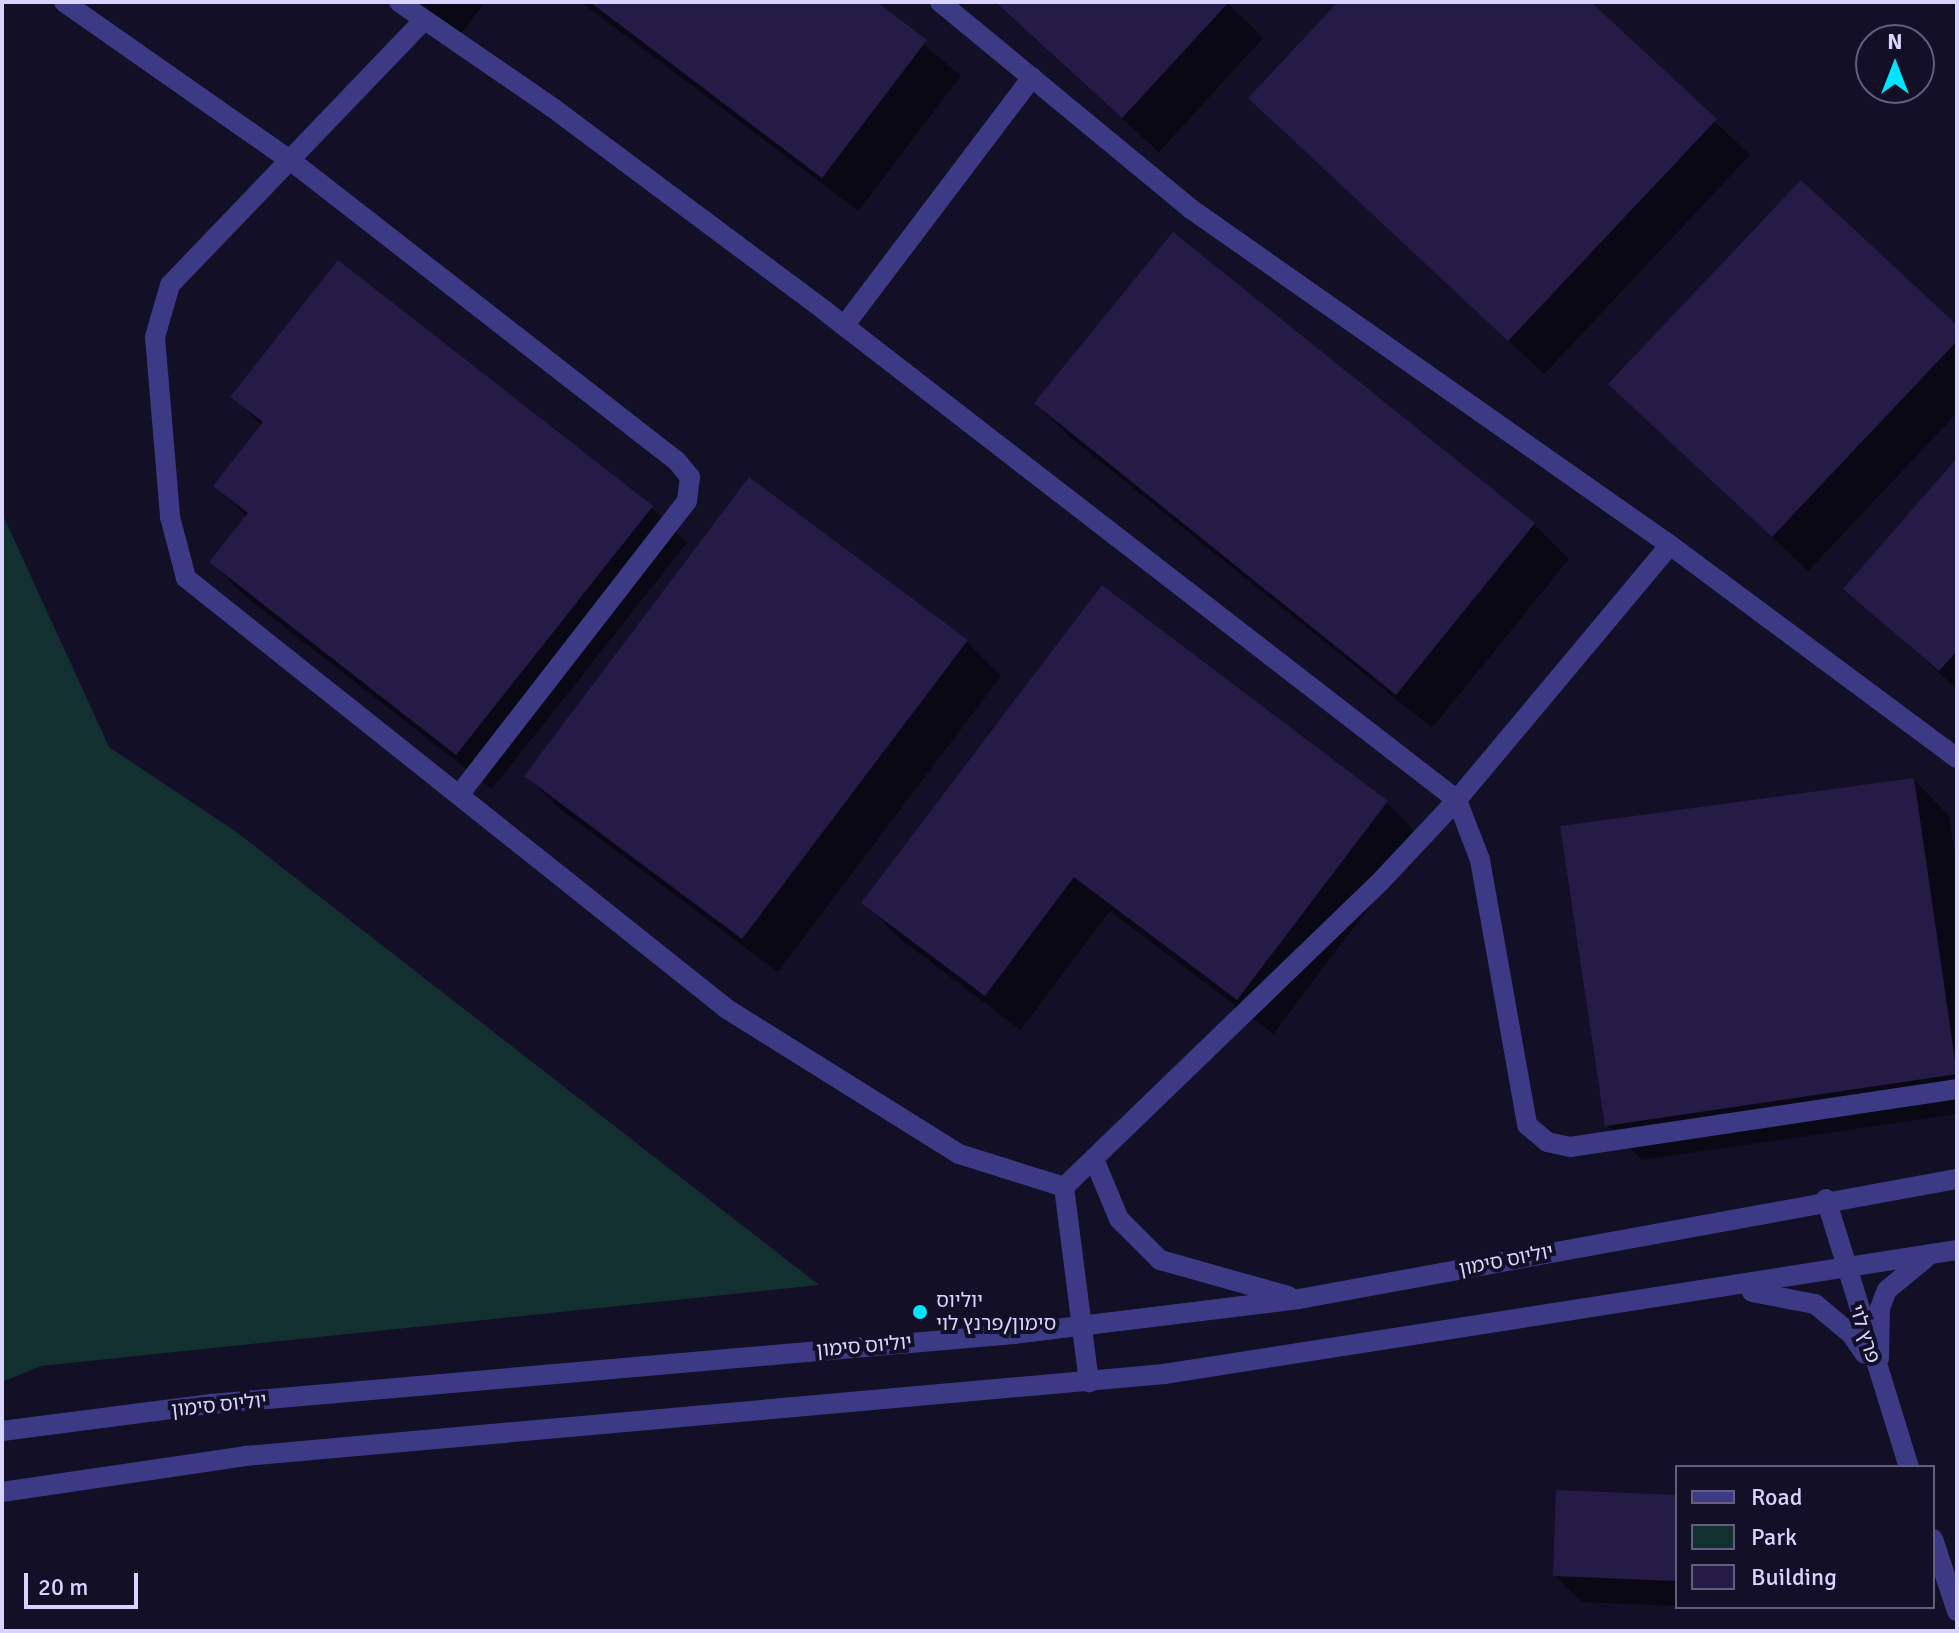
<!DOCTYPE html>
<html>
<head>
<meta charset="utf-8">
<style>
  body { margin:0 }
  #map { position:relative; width:1959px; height:1633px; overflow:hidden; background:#130f26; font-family:Signika,"Noto Sans Hebrew",sans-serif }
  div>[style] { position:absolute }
  .green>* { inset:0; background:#12302f }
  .shadow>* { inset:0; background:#0007 }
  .building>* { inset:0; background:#241b47 }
  .minor>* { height:20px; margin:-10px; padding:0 10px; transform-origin:10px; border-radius:10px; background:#3d3a85 }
  .dots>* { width:22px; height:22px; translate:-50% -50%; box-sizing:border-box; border:4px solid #130f26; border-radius:50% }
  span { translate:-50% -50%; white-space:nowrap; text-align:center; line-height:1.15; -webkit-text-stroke:8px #130f26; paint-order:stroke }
  .street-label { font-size:20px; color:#d9d4ff }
  .poi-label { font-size:20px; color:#d9d4ff }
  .left { translate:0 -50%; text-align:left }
  .frame { position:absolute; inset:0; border:4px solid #d9d4ff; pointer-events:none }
  .legend { position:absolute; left:1675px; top:1465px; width:260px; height:144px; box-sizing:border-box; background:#130f26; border:2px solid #625e7d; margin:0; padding:10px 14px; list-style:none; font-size:24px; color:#d9d4ff }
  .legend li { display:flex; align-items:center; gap:16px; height:40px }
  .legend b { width:40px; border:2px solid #625e7d }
  .north { position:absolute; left:1855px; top:24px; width:80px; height:80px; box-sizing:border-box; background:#130f26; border:2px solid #625e7d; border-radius:50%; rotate:0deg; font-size:22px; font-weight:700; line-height:32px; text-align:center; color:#d9d4ff }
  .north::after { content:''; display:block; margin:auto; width:28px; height:36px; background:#00e5ff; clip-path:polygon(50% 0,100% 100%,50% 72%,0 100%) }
  .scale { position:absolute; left:24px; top:1573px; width:114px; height:36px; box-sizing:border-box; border:4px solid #d9d4ff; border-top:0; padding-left:10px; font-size:24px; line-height:28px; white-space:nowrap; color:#d9d4ff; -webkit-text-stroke:6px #130f26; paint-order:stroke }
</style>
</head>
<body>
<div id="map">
  <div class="green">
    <div style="clip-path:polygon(2px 513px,109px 747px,235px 831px,819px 1285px,41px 1366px,2px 1382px)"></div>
  </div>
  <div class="shadow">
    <div style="clip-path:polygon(414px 2px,485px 2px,459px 36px)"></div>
    <div style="clip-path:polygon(581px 2px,873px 2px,961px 76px,858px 211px)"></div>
    <div style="clip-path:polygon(994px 2px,1226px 2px,1263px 38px,1159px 152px)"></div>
    <div style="clip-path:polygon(1341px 2px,1588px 2px,1750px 155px,1544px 374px,1286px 133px)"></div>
    <div style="clip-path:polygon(1173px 234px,1534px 524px,1569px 559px,1432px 728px,1071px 438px,1036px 403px)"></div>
    <div style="clip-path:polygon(339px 263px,652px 508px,687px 543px,492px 789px,246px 597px,211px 562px,247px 517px,216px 485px,262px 426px,233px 397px)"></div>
    <div style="clip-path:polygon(1957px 328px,1957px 413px,1808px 571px,1611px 384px)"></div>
    <div style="clip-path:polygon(1957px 461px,1957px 689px,1846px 589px)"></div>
    <div style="clip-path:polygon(1102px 588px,1387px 803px,1422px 838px,1273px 1034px,1110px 911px,1021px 1030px,899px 938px,864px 903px)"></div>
    <div style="clip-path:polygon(966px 641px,1001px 676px,778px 972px,561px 810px,526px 776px)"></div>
    <div style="clip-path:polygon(1914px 780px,1949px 816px,1957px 873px,1957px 1114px,1642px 1160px,1607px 1125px)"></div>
    <div style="clip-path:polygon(1677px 1497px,1677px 1606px,1582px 1602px,1555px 1576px)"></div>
    <div style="clip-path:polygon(1699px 1607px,1761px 1607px,1761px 1609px)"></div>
  </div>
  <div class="building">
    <div style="clip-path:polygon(590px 2px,877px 2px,927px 40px,822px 178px)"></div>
    <div style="clip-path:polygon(995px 2px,1229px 2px,1122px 118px)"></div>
    <div style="clip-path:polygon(1338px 2px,1591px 2px,1717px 119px,1508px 341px,1248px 98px)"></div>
    <div style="clip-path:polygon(1801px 180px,1957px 325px,1957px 341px,1772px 537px,1608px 384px)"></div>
    <div style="clip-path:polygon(1173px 232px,1535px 523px,1396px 695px,1034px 403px)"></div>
    <div style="clip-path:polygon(338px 260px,653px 506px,456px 755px,209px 562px,248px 513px,213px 486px,263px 422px,230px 397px)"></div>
    <div style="clip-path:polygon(1957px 458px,1957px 651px,1939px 671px,1843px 589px)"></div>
    <div style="clip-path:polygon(749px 477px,968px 640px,742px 939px,524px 776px)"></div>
    <div style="clip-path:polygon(1102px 585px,1388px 801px,1237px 1000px,1074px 877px,985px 996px,861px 903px)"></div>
    <div style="clip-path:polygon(1914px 778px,1957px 1074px,1605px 1126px,1560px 826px)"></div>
    <div style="clip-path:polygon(1556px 1490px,1677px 1495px,1677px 1581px,1553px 1576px)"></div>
  </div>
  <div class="minor">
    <div style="left:64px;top:2px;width:276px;rotate:35deg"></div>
    <div style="left:290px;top:160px;width:489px;rotate:37.9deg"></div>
    <div style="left:676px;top:460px;width:22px;rotate:51deg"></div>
    <div style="left:690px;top:477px;width:24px;rotate:97deg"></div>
    <div style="left:687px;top:501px;width:372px;rotate:127.8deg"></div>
    <div style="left:399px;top:2px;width:187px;rotate:34.5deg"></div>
    <div style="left:553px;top:108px;width:339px;rotate:36.7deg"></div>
    <div style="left:825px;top:311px;width:799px;rotate:37.73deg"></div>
    <div style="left:1457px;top:800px;width:64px;rotate:69deg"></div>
    <div style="left:1480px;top:860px;width:269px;rotate:79.9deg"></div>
    <div style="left:1527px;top:1125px;width:26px;rotate:40deg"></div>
    <div style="left:1547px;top:1142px;width:24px;rotate:12deg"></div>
    <div style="left:1570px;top:1147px;width:391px;rotate:-8.5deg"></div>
    <div style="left:940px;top:2px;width:325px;rotate:39.5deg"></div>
    <div style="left:1191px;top:209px;width:585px;rotate:35.05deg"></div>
    <div style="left:1670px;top:545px;width:332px;rotate:129.9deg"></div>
    <div style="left:1457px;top:800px;width:111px;rotate:133.2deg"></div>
    <div style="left:1381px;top:881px;width:441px;rotate:136deg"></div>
    <div style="left:1064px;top:1187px;width:197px;rotate:82.7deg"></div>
    <div style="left:424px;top:20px;width:367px;rotate:133.8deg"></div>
    <div style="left:170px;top:285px;width:54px;rotate:106.1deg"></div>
    <div style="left:155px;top:337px;width:181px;rotate:85.2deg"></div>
    <div style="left:170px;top:517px;width:63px;rotate:75.3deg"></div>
    <div style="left:186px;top:578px;width:692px;rotate:38.54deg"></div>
    <div style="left:727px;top:1009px;width:274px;rotate:32deg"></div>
    <div style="left:959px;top:1154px;width:110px;rotate:17.4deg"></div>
    <div style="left:844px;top:326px;width:312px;rotate:-52.9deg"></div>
    <div style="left:1670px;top:545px;width:357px;rotate:36.6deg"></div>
    <div style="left:1094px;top:1159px;width:65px;rotate:67.4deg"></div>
    <div style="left:1119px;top:1219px;width:58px;rotate:45deg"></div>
    <div style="left:1160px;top:1260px;width:133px;rotate:15.7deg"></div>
    <div style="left:1826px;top:1199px;width:281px;rotate:72.8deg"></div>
    <div style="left:1752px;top:1292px;width:64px;rotate:10.8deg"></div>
    <div style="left:1815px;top:1304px;width:47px;rotate:39.8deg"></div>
    <div style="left:1851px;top:1334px;width:24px;rotate:55deg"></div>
    <div style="left:1879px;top:1358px;width:50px;rotate:-88.9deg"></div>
    <div style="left:1880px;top:1308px;width:19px;rotate:-69deg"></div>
    <div style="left:1887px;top:1290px;width:50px;rotate:-39.4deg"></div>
    <div style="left:2px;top:1431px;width:211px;rotate:-7.4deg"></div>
    <div style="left:211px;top:1404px;width:806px;rotate:-4.98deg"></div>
    <div style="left:1014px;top:1334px;width:287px;rotate:-7deg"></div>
    <div style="left:1299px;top:1299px;width:669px;rotate:-10.34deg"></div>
    <div style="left:2px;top:1492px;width:246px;rotate:-8.4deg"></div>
    <div style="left:245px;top:1456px;width:923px;rotate:-5.1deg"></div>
    <div style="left:1164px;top:1374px;width:803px;rotate:-8.89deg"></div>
    <div style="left:1933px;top:1539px;width:76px;rotate:71.6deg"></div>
  </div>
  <div class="dots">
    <div style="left:920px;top:1312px;background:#00e5ff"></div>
  </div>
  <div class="street-label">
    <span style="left:1506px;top:1260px;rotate:-11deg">יוליוס סימון</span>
    <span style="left:1865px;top:1334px;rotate:72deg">פרץ לוי</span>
    <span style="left:864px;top:1346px;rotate:-5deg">יוליוס סימון</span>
    <span style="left:219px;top:1405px;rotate:-6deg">יוליוס סימון</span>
  </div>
  <div class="poi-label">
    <span class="left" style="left:936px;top:1312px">יוליוס<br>סימון/פרנץ לוי</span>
  </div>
  <div class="frame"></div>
  <ul class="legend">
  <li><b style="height:10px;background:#3d3a85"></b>Road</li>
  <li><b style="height:22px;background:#12302f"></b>Park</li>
  <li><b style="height:22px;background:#241b47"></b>Building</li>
  </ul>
  <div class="north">N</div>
  <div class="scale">20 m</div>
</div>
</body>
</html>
